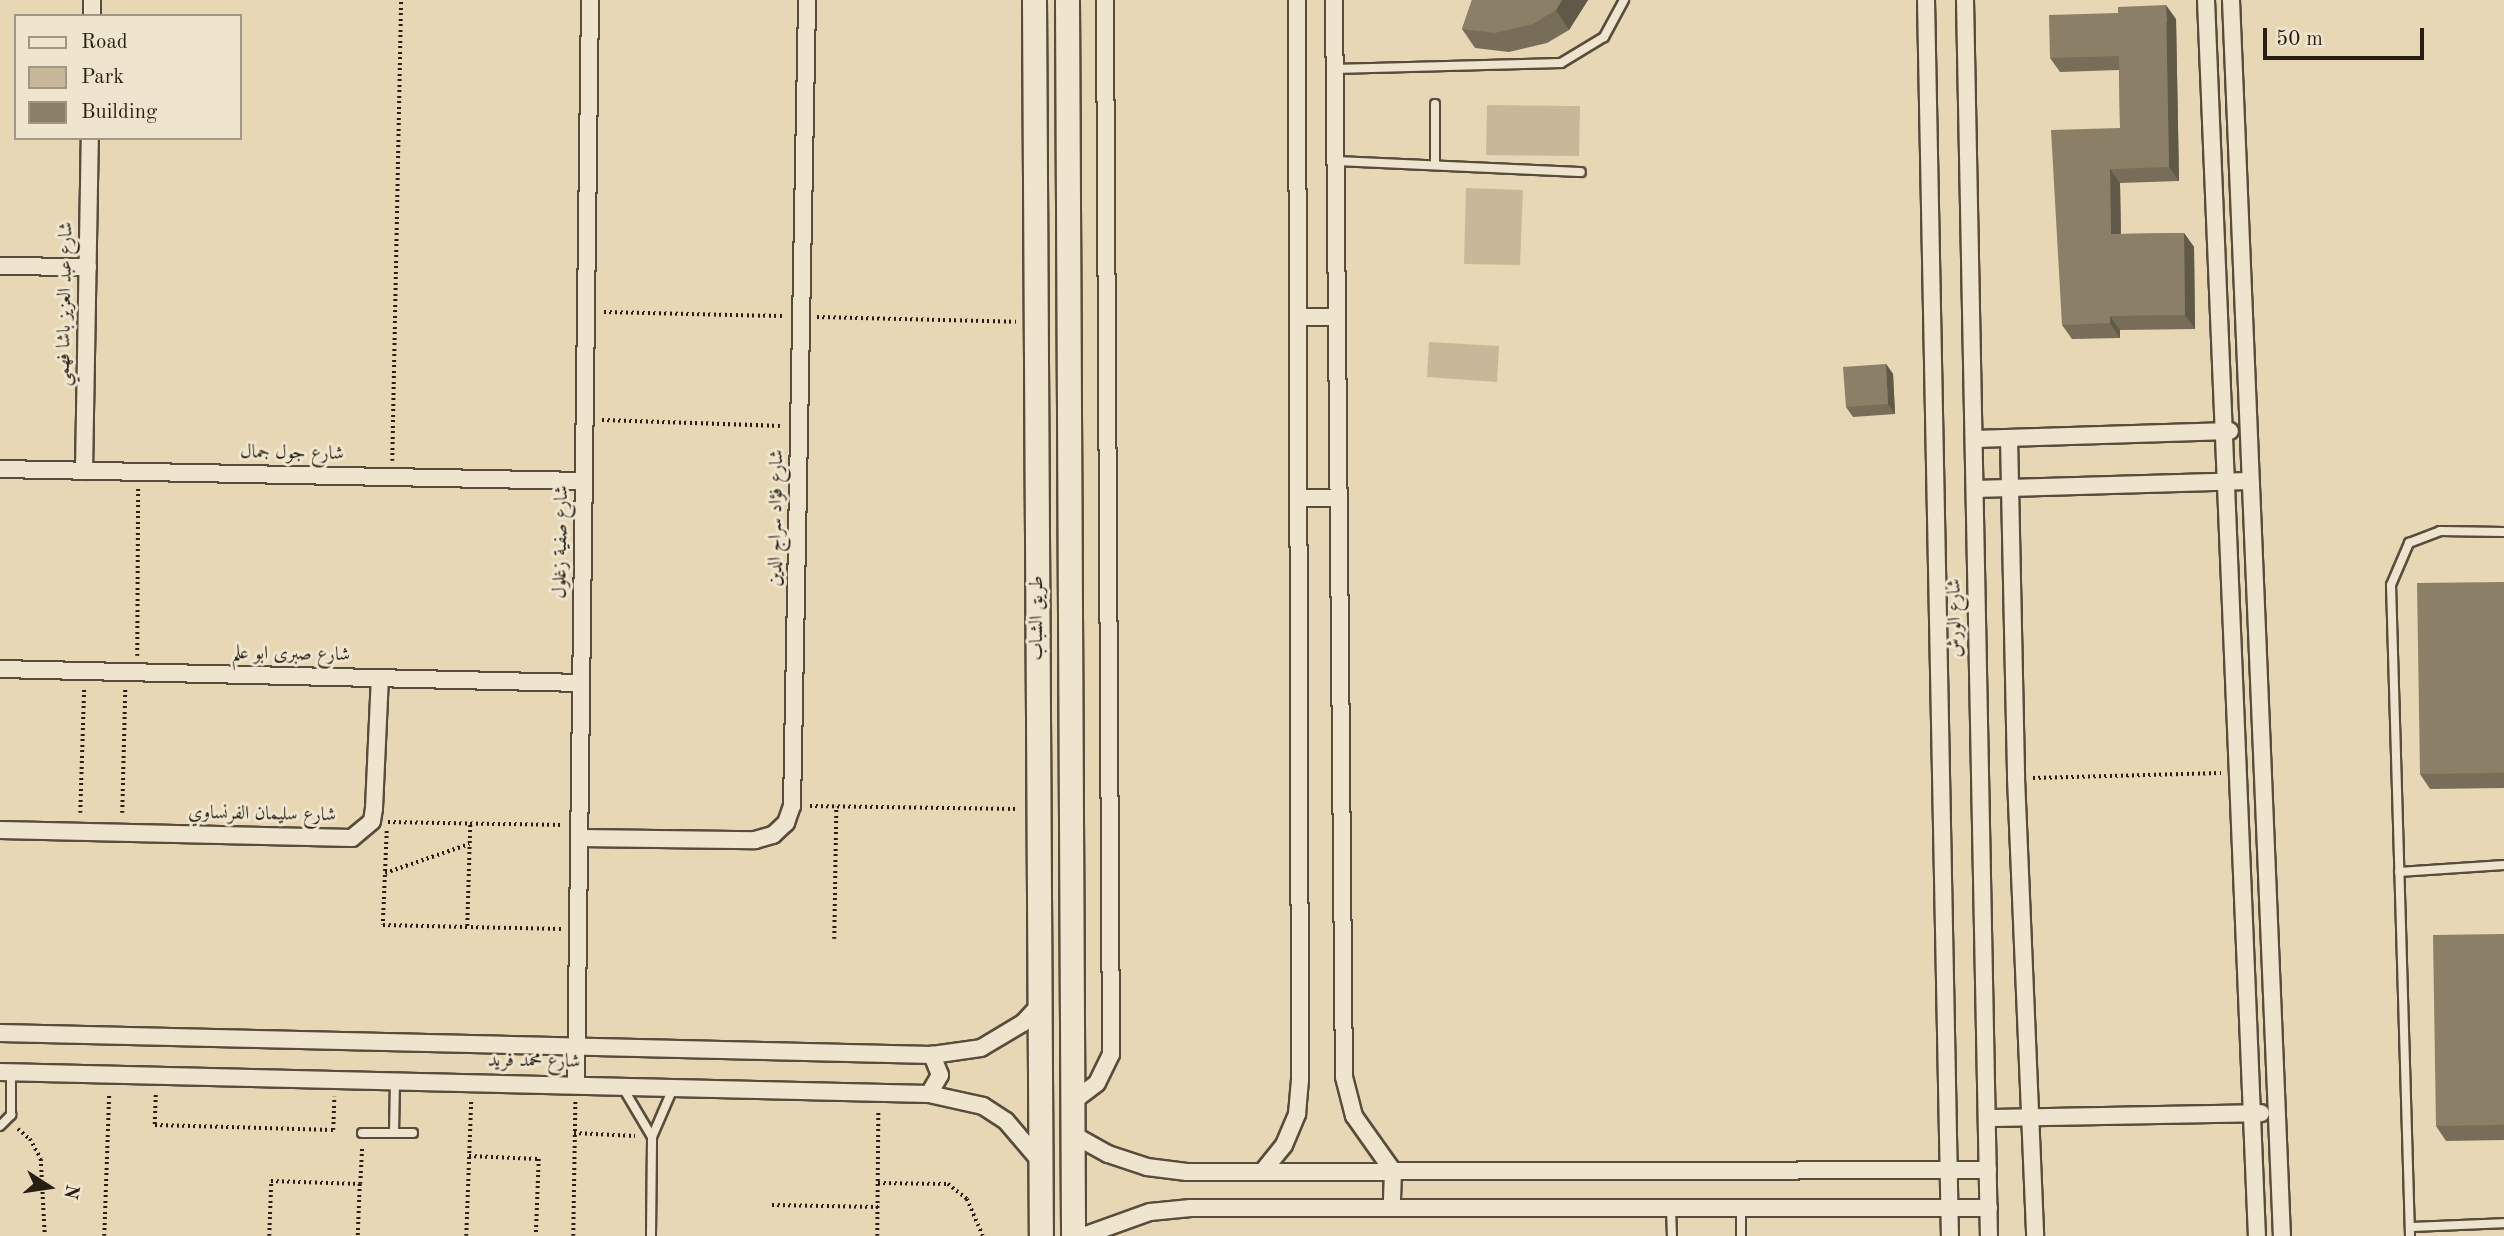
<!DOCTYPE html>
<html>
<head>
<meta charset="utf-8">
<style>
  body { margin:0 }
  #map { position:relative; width:2504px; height:1236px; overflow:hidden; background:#e7d7b4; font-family:"Old Standard TT",Amiri,serif }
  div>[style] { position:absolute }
  .green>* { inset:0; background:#c7b899 }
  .path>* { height:3.5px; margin-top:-1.75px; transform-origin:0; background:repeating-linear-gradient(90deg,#281f14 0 2px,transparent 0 5.5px) }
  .roads { filter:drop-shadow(2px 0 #584d3c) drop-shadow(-2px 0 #584d3c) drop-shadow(0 2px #584d3c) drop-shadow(0 -2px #584d3c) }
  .lane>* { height:8px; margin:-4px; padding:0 4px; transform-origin:4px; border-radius:4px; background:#efe5ce }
  .street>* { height:16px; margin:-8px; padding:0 8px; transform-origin:8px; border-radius:8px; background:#efe5ce }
  .secondary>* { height:23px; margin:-11.5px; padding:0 11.5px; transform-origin:11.5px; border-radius:11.5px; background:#efe5ce }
  .wall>* { inset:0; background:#786d59 }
  .shaded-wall>* { inset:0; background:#615948 }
  .building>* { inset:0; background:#8b7f67 }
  span { translate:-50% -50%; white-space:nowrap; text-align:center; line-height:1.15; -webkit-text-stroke:6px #efe5ce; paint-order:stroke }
  .street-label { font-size:19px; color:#281f14 }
  .legend { position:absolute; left:14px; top:14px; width:228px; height:126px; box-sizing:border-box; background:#efe5ce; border:2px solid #9f9684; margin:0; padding:9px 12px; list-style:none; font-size:21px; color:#281f14 }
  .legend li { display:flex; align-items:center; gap:14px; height:35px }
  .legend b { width:35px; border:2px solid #9f9684 }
  .north { position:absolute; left:14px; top:1152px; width:70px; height:70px; -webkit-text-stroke:5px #efe5ce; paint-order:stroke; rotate:102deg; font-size:19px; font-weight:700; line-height:28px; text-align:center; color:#281f14 }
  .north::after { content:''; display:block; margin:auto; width:24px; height:32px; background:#281f14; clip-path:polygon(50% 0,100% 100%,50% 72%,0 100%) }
  .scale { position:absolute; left:2263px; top:28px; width:161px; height:32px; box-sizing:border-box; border:4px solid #281f14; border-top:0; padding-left:9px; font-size:21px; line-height:24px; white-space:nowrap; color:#281f14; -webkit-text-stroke:5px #efe5ce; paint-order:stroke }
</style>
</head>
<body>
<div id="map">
  <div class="green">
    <div style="clip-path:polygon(1487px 105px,1580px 106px,1579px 156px,1486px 155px)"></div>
    <div style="clip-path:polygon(1466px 188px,1523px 190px,1520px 265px,1464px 264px)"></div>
    <div style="clip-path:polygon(1429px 342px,1499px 346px,1497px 382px,1427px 377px)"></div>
  </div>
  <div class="path">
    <div style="left:604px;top:312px;width:178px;rotate:1.3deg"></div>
    <div style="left:817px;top:317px;width:199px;rotate:1.4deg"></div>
    <div style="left:602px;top:420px;width:178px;rotate:1.9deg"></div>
    <div style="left:392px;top:461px;width:461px;rotate:-88.9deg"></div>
    <div style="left:137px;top:656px;width:167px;rotate:-89.7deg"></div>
    <div style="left:2033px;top:778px;width:188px;rotate:-1.5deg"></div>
    <div style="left:810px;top:806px;width:209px;rotate:0.8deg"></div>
    <div style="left:80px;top:813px;width:126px;rotate:-88.2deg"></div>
    <div style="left:122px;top:813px;width:125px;rotate:-88.6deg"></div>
    <div style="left:388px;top:822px;width:175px;rotate:1deg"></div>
    <div style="left:387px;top:831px;width:94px;rotate:92.4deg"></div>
    <div style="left:383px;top:925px;width:178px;rotate:1.3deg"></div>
    <div style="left:385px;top:873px;width:89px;rotate:-19deg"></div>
    <div style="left:467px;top:926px;width:103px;rotate:-88.3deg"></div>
    <div style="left:834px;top:939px;width:132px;rotate:-89.1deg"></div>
    <div style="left:156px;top:1095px;width:30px;rotate:92deg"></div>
    <div style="left:155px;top:1125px;width:178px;rotate:1.6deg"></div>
    <div style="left:333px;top:1130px;width:33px;rotate:-88deg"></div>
    <div style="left:18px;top:1129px;width:16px;rotate:40deg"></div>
    <div style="left:30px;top:1139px;width:23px;rotate:61deg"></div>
    <div style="left:41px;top:1159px;width:77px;rotate:87deg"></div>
    <div style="left:574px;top:1133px;width:61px;rotate:2.8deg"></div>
    <div style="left:469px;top:1156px;width:70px;rotate:2.5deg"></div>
    <div style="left:539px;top:1159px;width:77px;rotate:92.2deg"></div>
    <div style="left:878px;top:1183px;width:70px;rotate:0.8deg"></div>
    <div style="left:948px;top:1184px;width:24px;rotate:38deg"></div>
    <div style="left:967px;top:1199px;width:40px;rotate:66.6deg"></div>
    <div style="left:360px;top:1184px;width:37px;rotate:-87deg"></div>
    <div style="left:772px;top:1205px;width:106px;rotate:1.1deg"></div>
    <div style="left:104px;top:1236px;width:142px;rotate:-88deg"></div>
    <div style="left:269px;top:1236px;width:55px;rotate:-87.9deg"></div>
    <div style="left:271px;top:1181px;width:89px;rotate:1.9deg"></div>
    <div style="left:360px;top:1184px;width:52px;rotate:92.2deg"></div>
    <div style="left:466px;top:1236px;width:134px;rotate:-87.9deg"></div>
    <div style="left:573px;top:1236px;width:134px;rotate:-89.1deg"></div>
    <div style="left:877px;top:1236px;width:124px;rotate:-89.5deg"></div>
  </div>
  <div class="roads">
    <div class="lane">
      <div style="left:1334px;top:69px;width:227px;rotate:-1.5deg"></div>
      <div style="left:1561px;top:63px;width:50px;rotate:-31.2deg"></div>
      <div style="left:1604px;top:37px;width:42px;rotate:-61.6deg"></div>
      <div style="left:1435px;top:104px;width:61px;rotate:90deg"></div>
      <div style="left:1335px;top:161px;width:246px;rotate:2.6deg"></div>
      <div style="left:2399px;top:872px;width:105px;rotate:-3.8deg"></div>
      <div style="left:623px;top:1088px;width:57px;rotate:59.4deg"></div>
      <div style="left:0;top:1126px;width:16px;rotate:-45deg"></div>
      <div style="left:11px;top:1115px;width:43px;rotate:-90deg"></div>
      <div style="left:362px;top:1133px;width:51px"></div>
      <div style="left:394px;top:1133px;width:53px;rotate:-88.9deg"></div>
      <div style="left:1671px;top:1208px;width:28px;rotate:88deg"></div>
      <div style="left:1741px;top:1208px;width:28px;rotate:90deg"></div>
      <div style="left:2410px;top:1227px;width:94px;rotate:-2.4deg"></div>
      <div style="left:651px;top:1236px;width:99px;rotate:-89.4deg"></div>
      <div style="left:652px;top:1137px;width:56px;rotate:-66.7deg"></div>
      <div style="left:2410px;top:1236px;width:651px;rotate:-91.67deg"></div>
      <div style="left:2391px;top:585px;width:46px;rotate:-66.8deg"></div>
      <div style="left:2409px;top:543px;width:33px;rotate:-21deg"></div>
      <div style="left:2440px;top:531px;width:64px;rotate:0.9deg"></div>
    </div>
    <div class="street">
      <div style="left:1334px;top:0;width:1077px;rotate:89.47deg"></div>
      <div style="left:1344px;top:1077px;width:40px;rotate:75.6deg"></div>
      <div style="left:1354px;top:1116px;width:67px;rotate:54.7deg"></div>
      <div style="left:1393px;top:1171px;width:37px;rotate:92deg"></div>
      <div style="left:1926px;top:0;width:1236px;rotate:88.89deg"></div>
      <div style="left:1965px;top:0;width:1236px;rotate:88.89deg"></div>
      <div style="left:2206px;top:0;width:1237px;rotate:87.64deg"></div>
      <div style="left:2231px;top:0;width:1237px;rotate:87.64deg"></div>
      <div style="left:92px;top:16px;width:16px;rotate:-90deg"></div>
      <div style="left:0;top:266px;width:88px;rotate:0.7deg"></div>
      <div style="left:1298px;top:317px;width:38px"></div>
      <div style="left:2009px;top:438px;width:340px;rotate:88.8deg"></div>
      <div style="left:2016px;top:778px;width:458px;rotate:87.6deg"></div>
      <div style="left:1974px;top:439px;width:256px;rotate:-1.8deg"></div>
      <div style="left:0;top:469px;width:584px;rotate:1.18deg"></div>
      <div style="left:84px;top:471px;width:333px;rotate:-89deg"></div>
      <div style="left:1975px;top:489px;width:273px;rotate:-1.7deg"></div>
      <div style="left:1299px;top:498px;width:38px"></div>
      <div style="left:0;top:669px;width:581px;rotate:1.38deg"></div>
      <div style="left:0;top:830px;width:352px;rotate:1.3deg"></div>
      <div style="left:352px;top:838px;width:26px;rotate:-40deg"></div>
      <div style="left:372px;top:821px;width:13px;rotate:-81deg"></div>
      <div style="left:374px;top:808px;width:130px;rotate:-87.4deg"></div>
      <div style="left:579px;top:838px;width:176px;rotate:0.7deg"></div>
      <div style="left:755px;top:840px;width:19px;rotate:-16deg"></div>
      <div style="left:773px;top:835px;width:18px;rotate:-43deg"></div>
      <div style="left:786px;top:823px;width:18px;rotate:-71deg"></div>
      <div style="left:792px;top:806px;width:806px;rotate:-88.93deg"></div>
      <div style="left:0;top:1033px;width:932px;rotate:1.35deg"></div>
      <div style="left:932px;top:1055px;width:49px;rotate:-8.1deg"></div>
      <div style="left:981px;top:1048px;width:49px;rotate:-30.8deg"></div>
      <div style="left:1023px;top:1023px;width:25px;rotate:-47deg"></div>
      <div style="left:0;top:1072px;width:929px;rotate:1.36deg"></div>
      <div style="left:929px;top:1094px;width:55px;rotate:12.5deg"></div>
      <div style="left:983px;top:1106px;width:27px;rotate:33deg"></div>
      <div style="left:1006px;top:1121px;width:52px;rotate:49.6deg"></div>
      <div style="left:576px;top:1084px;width:1084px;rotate:-89.26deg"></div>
      <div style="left:929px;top:1094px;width:22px;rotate:-60deg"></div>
      <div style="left:940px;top:1075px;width:22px;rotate:-112deg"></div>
      <div style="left:1072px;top:1102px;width:31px;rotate:-37deg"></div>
      <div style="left:1097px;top:1083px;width:32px;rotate:-64deg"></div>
      <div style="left:1111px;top:1054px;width:1054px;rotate:-90.33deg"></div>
      <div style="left:1987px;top:1118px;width:274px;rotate:-1deg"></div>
      <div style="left:1072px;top:1134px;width:41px;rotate:29.1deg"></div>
      <div style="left:1108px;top:1154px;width:41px;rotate:18.4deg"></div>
      <div style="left:1147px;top:1167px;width:40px;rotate:7.1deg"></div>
      <div style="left:1187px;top:1172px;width:801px;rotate:-0.14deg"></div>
      <div style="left:1263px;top:1171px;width:33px;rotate:-51deg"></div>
      <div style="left:1284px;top:1145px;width:34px;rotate:-67deg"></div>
      <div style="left:1297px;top:1114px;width:34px;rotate:-85deg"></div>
      <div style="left:1300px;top:1080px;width:1080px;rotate:-90.16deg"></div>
      <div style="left:1083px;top:1236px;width:71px;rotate:-19.7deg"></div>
      <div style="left:1150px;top:1212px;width:41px;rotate:-5.6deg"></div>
      <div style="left:1191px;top:1208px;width:798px"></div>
    </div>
    <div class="secondary">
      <div style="left:1034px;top:0;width:1236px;rotate:89.68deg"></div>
      <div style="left:1067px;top:0;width:1236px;rotate:89.72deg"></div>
    </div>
  </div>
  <div class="wall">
    <div style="clip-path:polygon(1472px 0,1588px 0,1569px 30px,1547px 43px,1509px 52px,1475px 48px,1462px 29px)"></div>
    <div style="clip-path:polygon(2176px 19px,2179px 181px,2120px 183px,2121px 234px,2184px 233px,2194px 247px,2195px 329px,2120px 330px,2120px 338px,2072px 339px,2062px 325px,2120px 128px,2119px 70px,2060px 72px,2050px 58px)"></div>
    <div style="clip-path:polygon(1886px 364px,1893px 374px,1895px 414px,1853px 417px,1846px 407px)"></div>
    <div style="clip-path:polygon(2504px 582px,2504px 788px,2430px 789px,2420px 774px)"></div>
    <div style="clip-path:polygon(2504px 934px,2504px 1140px,2446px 1141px,2436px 1126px)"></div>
  </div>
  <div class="shaded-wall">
    <div style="clip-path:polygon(1562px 0,1588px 0,1569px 30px,1556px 10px)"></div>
    <div style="clip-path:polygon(2166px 5px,2176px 19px,2179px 181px,2169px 167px)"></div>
    <div style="clip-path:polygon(2110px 169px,2120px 183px,2121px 249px,2111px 234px)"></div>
    <div style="clip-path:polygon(2184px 233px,2194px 247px,2195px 329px,2185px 315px)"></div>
    <div style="clip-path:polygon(2110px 316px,2120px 330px,2120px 338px,2110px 323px)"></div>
    <div style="clip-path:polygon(1886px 364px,1893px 374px,1895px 414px,1888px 404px)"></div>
  </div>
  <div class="building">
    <div style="clip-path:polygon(1472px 0,1562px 0,1556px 10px,1533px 24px,1495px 33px,1462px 29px)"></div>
    <div style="clip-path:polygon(2166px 5px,2169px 167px,2110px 169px,2111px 234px,2184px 233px,2185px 315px,2110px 316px,2110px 323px,2062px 325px,2051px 130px,2120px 128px,2119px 56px,2050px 58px,2049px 15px,2118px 13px,2118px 7px)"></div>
    <div style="clip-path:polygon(1886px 364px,1888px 404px,1846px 407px,1843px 367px)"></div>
    <div style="clip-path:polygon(2504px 582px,2504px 773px,2420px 774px,2417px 583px)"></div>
    <div style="clip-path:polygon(2504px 934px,2504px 1125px,2436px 1126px,2433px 935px)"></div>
  </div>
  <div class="street-label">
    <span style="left:66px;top:304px;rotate:-89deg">شارع عبد العزيز باشا فهمي</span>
    <span style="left:292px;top:454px;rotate:1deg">شارع جول جمال</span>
    <span style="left:777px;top:518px;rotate:-89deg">شارع فؤاد سراج الدين</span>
    <span style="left:562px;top:542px;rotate:-89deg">شارع صفية زغلول</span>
    <span style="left:1038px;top:618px;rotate:-90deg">طريق الشباب</span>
    <span style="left:1956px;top:618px;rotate:-91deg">شارع الورش</span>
    <span style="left:291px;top:655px;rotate:1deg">شارع صبرى ابو علم</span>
    <span style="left:262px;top:815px;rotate:1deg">شارع سليمان الفرنساوي</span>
    <span style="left:534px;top:1062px;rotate:1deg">شارع محمد فريد</span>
  </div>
  <ul class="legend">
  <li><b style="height:9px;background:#efe5ce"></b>Road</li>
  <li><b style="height:19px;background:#c7b899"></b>Park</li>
  <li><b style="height:19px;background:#8b7f67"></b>Building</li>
  </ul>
  <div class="north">N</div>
  <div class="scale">50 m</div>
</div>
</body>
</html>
